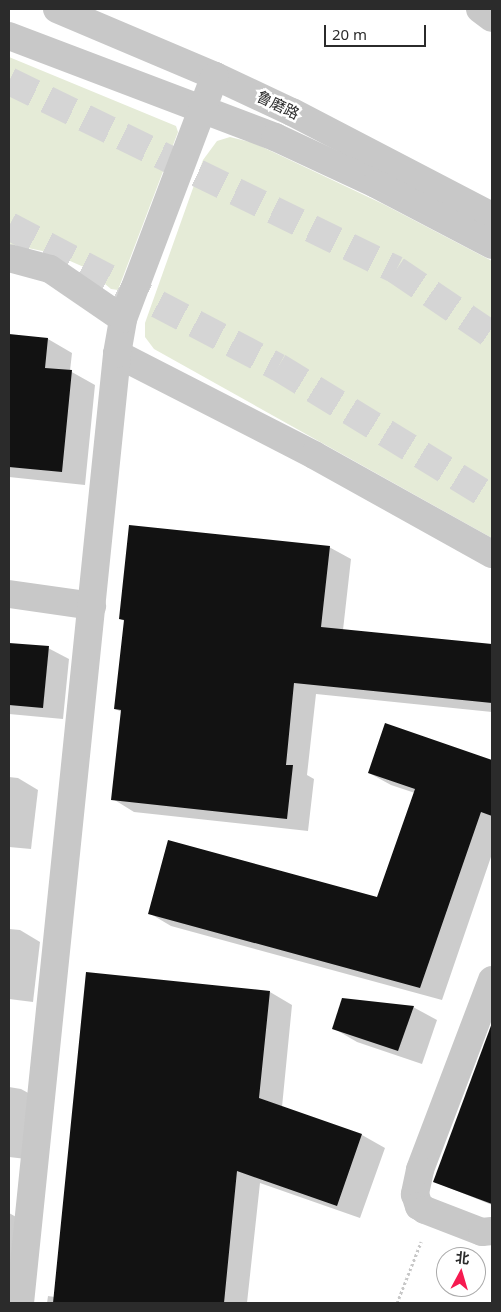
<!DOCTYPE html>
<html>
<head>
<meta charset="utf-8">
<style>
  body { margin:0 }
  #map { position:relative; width:501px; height:1312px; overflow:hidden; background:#fff; font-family:"Noto Sans","Noto Sans SC",sans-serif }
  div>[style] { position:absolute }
  .green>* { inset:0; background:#e5ebd7 }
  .shadow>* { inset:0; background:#0003 }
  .building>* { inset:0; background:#121212 }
  .highway-tunnel>* { height:28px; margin-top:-14px; transform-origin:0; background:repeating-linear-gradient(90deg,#d5d5d5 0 28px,transparent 0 42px) }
  .path>* { height:3px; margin-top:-1.5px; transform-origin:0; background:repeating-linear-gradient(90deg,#c8c8c8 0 2.5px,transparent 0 5px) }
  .minor>* { height:28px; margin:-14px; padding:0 14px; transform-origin:14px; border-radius:14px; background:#c8c8c8 }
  span { translate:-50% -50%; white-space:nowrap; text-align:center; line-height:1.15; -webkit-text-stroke:5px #fff; paint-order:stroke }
  .street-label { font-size:15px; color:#2b2b2b }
  .frame { position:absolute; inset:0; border:10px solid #2b2b2b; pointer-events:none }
  .north { position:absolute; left:436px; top:1247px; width:50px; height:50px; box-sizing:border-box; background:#fff; border:1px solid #aaa; border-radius:50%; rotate:6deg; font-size:14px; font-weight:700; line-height:20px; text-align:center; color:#2b2b2b }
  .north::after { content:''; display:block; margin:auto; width:18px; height:22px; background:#f61a50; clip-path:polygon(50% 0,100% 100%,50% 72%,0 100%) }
  .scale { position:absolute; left:324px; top:25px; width:102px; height:22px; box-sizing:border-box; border:2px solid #2b2b2b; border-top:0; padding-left:6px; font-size:15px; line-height:18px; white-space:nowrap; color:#2b2b2b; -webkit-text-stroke:4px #fff; paint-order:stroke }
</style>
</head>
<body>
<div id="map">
  <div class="green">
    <div style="clip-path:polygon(9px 57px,176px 126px,178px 132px,118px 290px,111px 289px,86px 268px,52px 253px,9px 244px)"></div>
    <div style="clip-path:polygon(230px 137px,254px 143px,383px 204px,492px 261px,492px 538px,154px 349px,145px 337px,145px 323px,203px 160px,217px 141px)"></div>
  </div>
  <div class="shadow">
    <div style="clip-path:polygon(9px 335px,48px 339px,72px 353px,70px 371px,95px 385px,85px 485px,9px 477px)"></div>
    <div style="clip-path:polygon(329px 547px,351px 559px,343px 630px,492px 646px,492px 712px,316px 694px,307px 775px,314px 779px,308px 831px,134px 812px,113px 799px,122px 712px,115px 709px,125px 621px,120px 619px)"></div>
    <div style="clip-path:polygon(9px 644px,48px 648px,69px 659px,63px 719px,9px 714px)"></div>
    <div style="clip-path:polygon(386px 725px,492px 762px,492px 854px,442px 1000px,171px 926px,149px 913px,378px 899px,415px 793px,391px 785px,369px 773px)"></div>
    <div style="clip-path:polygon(9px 777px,18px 778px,38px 790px,31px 849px,9px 847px)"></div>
    <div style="clip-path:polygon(9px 929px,20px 930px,40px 942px,33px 1002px,9px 999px)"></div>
    <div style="clip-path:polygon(270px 992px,292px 1005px,282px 1107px,362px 1135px,385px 1148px,360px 1218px,260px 1183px,247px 1303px,47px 1303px,48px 1296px,55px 1297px)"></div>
    <div style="clip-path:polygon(413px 1007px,437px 1020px,422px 1064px,357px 1042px,333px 1028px)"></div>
    <div style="clip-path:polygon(492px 1025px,492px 1205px,435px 1182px)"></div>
    <div style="clip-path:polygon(9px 1087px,21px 1089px,41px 1100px,35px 1160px,9px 1157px)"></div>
    <div style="clip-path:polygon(9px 1213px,29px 1224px,9px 1283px)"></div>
  </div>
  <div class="building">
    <div style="clip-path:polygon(9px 334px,48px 338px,45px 368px,72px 370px,62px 472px,9px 467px)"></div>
    <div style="clip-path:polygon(129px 525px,330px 546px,321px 627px,492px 644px,492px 703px,294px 683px,286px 765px,293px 765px,287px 819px,111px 800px,121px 710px,114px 709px,124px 620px,119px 619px)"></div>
    <div style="clip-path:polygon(9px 643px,49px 646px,43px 708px,9px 705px)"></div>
    <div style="clip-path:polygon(385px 723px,492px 760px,492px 816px,481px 812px,420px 988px,148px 914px,168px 840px,377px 897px,415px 789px,368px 773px)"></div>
    <div style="clip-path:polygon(86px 972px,270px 991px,259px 1098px,362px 1134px,337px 1206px,237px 1171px,224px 1303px,53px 1303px)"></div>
    <div style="clip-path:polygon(342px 998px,414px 1006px,398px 1051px,332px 1029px)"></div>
    <div style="clip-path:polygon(492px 1023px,492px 1204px,433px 1182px)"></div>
  </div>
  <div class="highway-tunnel">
    <div style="left:9px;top:81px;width:431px;rotate:26deg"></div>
    <div style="left:396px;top:270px;width:116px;rotate:34.1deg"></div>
    <div style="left:9px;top:226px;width:304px;rotate:27.7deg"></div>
    <div style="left:278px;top:367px;width:251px;rotate:31.5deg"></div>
  </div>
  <div class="path">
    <div style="left:397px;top:1303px;width:66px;rotate:-68.5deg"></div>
  </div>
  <div class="minor">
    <div style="left:57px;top:9px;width:172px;rotate:23deg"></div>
    <div style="left:215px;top:76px;width:85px;rotate:25.1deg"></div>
    <div style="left:292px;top:112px;width:225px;rotate:27.5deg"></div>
    <div style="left:480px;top:9px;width:15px;rotate:37deg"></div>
    <div style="left:9px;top:36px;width:285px;rotate:20.8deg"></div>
    <div style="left:275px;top:137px;width:111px;rotate:25deg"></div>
    <div style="left:376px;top:184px;width:131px;rotate:27.7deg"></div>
    <div style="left:9px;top:258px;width:42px;rotate:15deg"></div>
    <div style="left:50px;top:269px;width:88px;rotate:34.4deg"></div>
    <div style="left:117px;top:354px;width:221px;rotate:27.1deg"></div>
    <div style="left:314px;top:455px;width:204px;rotate:29.1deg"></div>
    <div style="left:9px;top:594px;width:84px;rotate:8.2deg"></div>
    <div style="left:492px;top:980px;width:203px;rotate:110.8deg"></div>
    <div style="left:420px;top:1170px;width:25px;rotate:102deg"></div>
    <div style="left:415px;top:1194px;width:13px;rotate:72deg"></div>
    <div style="left:419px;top:1206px;width:7px;rotate:34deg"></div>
    <div style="left:425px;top:1210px;width:61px;rotate:21.1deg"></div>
    <div style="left:482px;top:1232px;width:10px;rotate:-6deg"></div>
    <div style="left:20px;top:1303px;width:954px;rotate:-84.16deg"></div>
    <div style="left:117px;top:354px;width:36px;rotate:-80deg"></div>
    <div style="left:123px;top:319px;width:260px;rotate:-69.3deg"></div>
  </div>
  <div class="street-label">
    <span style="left:278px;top:105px;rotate:26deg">鲁磨路</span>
  </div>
  <div class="frame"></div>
  <div class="north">北</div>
  <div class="scale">20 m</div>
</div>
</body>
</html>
